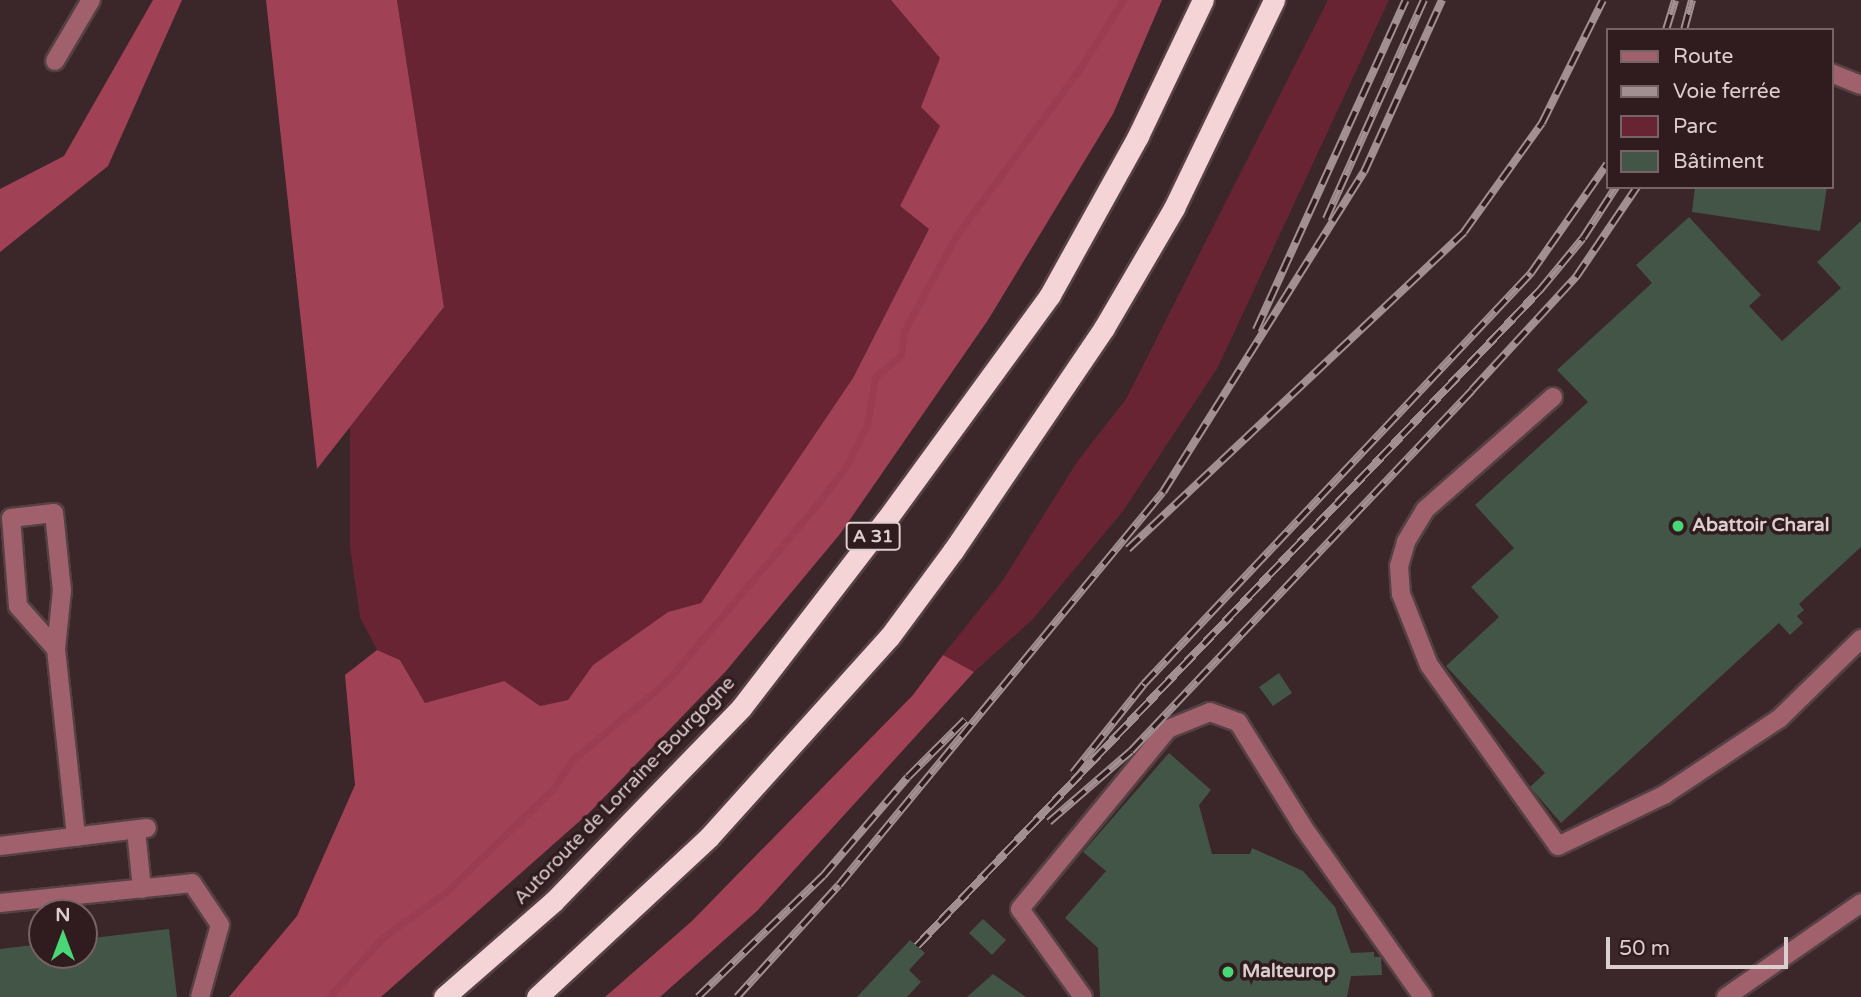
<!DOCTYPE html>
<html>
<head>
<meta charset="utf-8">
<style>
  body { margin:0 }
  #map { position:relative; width:1861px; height:997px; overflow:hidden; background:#3b2629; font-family:"Varela Round",sans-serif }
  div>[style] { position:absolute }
  .green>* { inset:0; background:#692434 }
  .forest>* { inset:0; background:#a04156 }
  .stream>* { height:7px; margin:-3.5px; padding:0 3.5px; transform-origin:3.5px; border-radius:3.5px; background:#9b3d52 }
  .building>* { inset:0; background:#435547 }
  .roads { filter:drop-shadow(2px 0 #554144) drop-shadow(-2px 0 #554144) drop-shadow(0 2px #554144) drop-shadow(0 -2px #554144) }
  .minor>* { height:18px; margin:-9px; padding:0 9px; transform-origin:9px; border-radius:9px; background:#a1616c }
  .highway>* { height:21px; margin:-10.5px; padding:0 10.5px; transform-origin:10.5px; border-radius:10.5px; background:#f5d4d8 }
  .rail>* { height:8px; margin-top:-4px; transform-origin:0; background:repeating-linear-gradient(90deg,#301c1f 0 16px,#a18f92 0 32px); box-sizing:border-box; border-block:2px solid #a18f92 }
  .dots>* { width:19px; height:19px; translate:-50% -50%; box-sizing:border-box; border:4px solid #301c1f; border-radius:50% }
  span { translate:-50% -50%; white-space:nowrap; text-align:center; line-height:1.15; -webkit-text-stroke:7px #301c1f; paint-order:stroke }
  .shield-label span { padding:2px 5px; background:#301c1f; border:2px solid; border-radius:5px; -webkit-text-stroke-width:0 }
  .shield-label { font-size:18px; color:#dccdcf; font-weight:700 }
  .poi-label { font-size:19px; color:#dccdcf; font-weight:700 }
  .left { translate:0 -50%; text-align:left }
  .street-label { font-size:19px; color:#dccdcf }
  .legend { position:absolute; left:1606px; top:28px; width:228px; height:161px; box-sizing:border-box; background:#301c1f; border:2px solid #756365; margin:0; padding:9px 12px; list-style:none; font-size:21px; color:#dccdcf }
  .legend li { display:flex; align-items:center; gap:14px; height:35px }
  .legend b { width:35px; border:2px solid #756365 }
  .north { position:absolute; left:28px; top:899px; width:70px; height:70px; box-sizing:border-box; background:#301c1f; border:2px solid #756365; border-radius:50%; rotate:0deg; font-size:19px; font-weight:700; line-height:28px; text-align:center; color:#dccdcf }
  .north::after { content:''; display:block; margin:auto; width:24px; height:32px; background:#49d778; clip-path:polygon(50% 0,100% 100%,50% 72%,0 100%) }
  .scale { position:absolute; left:1606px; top:937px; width:182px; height:32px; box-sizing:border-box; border:4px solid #dccdcf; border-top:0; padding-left:9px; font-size:21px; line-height:24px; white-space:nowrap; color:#dccdcf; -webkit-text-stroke:5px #301c1f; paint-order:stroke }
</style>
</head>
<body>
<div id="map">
  <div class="green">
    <div style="clip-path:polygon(397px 0,891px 0,941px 59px,921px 107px,941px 126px,900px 206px,929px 229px,853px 378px,701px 603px,668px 612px,593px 665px,568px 700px,540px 706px,503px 681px,425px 703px,400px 660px,377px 650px,360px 617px,350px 547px,350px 427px,444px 307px)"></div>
    <div style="clip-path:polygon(1328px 0,1389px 0,1218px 367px,1123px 511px,1032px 620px,974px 672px,943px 655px,1003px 580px,1077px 462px,1126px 399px)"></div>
  </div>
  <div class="forest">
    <div style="clip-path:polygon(153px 0,182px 0,108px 166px,0 252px,0 189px,64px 156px)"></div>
    <div style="clip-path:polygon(266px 0,397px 0,444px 307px,317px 469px)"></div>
    <div style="clip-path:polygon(891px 0,1162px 0,1113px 114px,988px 320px,840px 534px,726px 671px,590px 812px,381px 997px,229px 997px,297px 916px,355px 785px,345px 675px,377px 650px,400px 660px,425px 703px,504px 681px,540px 706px,568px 700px,593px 665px,668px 612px,701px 603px,853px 378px,929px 229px,900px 206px,940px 126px,921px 107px,940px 58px)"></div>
    <div style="clip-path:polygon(943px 655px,974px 672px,757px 911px,660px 997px,605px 997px,692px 921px,913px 695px)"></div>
  </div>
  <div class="stream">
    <div style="left:329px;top:997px;width:81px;rotate:-48deg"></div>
    <div style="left:383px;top:937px;width:77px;rotate:-35.5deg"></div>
    <div style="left:446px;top:892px;width:149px;rotate:-43.9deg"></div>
    <div style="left:553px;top:789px;width:35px;rotate:-57deg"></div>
    <div style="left:572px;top:760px;width:122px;rotate:-39.7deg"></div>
    <div style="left:666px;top:682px;width:230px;rotate:-49.6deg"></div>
    <div style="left:815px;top:507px;width:49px;rotate:-52.4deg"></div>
    <div style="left:845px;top:468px;width:48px;rotate:-62.9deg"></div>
    <div style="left:867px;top:425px;width:49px;rotate:-80.5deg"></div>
    <div style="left:875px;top:377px;width:34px;rotate:-40deg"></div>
    <div style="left:901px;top:355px;width:24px;rotate:-83deg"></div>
    <div style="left:904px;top:331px;width:108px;rotate:-61.3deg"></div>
    <div style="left:956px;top:236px;width:210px;rotate:-53.5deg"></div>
    <div style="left:1081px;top:67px;width:79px;rotate:-57.9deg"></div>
  </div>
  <div class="building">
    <div style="clip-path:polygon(1695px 187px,1827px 187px,1820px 231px,1692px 212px)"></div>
    <div style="clip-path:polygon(1689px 217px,1761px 295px,1749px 306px,1782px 341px,1841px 288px,1817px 262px,1861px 221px,1861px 547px,1799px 604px,1804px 610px,1797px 616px,1803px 623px,1790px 635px,1779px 623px,1561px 823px,1530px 787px,1545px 773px,1446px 666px,1499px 617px,1471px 587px,1514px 548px,1475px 505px,1588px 402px,1557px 370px,1652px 283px,1636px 265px)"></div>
    <div style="clip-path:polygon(1279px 673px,1292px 693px,1273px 706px,1259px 687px)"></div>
    <div style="clip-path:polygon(1169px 753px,1211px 790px,1199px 805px,1212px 854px,1250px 854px,1252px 848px,1303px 871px,1335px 907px,1351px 953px,1374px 952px,1374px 957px,1381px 957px,1382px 975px,1351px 976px,1347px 997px,1100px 997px,1098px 948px,1065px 918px,1106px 871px,1083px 852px)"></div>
    <div style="clip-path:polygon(983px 919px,1006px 940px,992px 955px,969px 933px)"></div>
    <div style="clip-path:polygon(169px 929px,177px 997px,0 997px,0 949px,42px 944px,42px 955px,84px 955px,84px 939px)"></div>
    <div style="clip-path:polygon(910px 940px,925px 953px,909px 970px,921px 982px,907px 997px,857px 997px)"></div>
    <div style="clip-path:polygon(993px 974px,1026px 997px,967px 997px)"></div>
  </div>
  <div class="roads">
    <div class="minor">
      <div style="left:55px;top:61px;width:71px;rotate:-59.5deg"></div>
      <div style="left:1831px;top:73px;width:32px;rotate:22deg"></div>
      <div style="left:1553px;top:397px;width:171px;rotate:138.6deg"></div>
      <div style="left:1425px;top:510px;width:37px;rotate:121deg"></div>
      <div style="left:1406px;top:542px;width:25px;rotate:106deg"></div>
      <div style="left:1399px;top:566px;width:28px;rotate:86deg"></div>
      <div style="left:1401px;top:594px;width:76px;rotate:68.5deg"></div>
      <div style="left:1429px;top:665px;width:222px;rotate:54.5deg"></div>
      <div style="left:1558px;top:846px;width:118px;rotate:-25.7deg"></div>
      <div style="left:1664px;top:795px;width:138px;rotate:-33.5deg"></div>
      <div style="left:1779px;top:719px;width:115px;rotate:-44.3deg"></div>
      <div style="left:56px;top:649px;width:57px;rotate:-131.5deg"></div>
      <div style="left:18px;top:606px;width:88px;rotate:-94.5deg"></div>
      <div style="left:11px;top:518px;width:43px;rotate:-6.6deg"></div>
      <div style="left:54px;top:513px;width:77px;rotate:84.1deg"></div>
      <div style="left:62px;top:590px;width:59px;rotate:95.8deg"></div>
      <div style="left:56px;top:649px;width:189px;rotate:83.9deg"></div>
      <div style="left:136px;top:830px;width:59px;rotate:84.2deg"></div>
      <div style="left:0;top:846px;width:148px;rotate:-7deg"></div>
      <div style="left:0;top:903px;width:193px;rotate:-5.9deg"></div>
      <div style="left:192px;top:883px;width:50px;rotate:56.3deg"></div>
      <div style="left:220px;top:925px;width:75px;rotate:105.5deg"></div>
      <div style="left:1083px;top:997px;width:108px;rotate:-125.6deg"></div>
      <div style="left:1020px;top:909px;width:233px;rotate:-50.6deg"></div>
      <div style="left:1168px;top:729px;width:45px;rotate:-22deg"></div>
      <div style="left:1210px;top:712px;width:30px;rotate:20deg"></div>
      <div style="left:1238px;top:722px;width:123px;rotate:58.2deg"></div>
      <div style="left:1303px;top:827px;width:208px;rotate:54.8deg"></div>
      <div style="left:1726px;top:997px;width:165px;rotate:-34.8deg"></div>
    </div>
    <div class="highway">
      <div style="left:444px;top:997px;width:145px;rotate:-41.1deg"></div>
      <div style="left:553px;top:902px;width:270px;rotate:-45.9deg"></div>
      <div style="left:741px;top:708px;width:237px;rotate:-52.4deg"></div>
      <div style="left:886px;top:520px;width:278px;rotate:-53.9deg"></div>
      <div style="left:1050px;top:295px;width:182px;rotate:-61deg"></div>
      <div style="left:1138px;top:136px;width:151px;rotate:-64.5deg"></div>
      <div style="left:537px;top:997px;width:235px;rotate:-42.9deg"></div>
      <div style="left:709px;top:837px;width:270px;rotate:-48deg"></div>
      <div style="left:890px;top:636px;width:106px;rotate:-53.5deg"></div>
      <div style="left:953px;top:551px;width:269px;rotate:-55.9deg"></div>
      <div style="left:1104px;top:328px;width:139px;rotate:-59.7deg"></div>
      <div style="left:1174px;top:208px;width:231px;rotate:-64.3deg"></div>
    </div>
  </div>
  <div class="rail">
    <div style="left:1666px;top:30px;width:31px;rotate:-73deg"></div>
    <div style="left:1684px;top:30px;width:31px;rotate:-75deg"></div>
    <div style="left:1326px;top:219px;width:240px;rotate:-65.9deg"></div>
    <div style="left:1256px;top:330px;width:362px;rotate:-65.6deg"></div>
    <div style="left:1128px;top:549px;width:462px;rotate:-43.3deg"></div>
    <div style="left:1464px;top:232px;width:134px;rotate:-54.4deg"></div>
    <div style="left:1542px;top:123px;width:137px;rotate:-63.6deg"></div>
    <div style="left:1073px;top:773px;width:114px;rotate:-51.4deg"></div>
    <div style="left:1144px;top:684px;width:565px;rotate:-46.72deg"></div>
    <div style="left:1531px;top:273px;width:133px;rotate:-55.1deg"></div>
    <div style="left:1049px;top:822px;width:108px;rotate:-40.9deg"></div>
    <div style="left:1131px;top:751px;width:497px;rotate:-46.6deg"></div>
    <div style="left:1472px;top:390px;width:154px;rotate:-47.4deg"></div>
    <div style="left:1576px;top:277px;width:109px;rotate:-55.9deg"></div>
    <div style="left:917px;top:946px;width:905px;rotate:-46.48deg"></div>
    <div style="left:1540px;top:290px;width:67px;rotate:-50.4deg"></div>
    <div style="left:1583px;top:238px;width:61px;rotate:-57.1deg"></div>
    <div style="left:698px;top:997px;width:174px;rotate:-44.1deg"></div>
    <div style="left:823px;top:876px;width:130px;rotate:-49.4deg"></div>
    <div style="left:908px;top:777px;width:81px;rotate:-45deg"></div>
    <div style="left:737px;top:997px;width:151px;rotate:-47.7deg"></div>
    <div style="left:839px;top:885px;width:509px;rotate:-50.5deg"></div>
    <div style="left:1163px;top:492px;width:378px;rotate:-57.9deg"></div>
    <div style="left:1364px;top:172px;width:189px;rotate:-65.6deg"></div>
  </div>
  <div class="dots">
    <div style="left:1678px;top:526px;background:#49d778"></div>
    <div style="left:1228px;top:972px;background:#49d778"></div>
  </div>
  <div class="shield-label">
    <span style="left:873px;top:536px">A 31</span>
  </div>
  <div class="poi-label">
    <span class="left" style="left:1692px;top:526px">Abattoir Charal</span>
    <span class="left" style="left:1242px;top:972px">Malteurop</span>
  </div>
  <div class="street-label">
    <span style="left:625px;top:791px;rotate:-46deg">Autoroute de Lorraine-Bourgogne</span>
  </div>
  <ul class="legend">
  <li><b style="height:9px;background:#a1616c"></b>Route</li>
  <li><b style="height:9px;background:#a18f92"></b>Voie ferrée</li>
  <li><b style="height:19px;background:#692434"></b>Parc</li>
  <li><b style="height:19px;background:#435547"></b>Bâtiment</li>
  </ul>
  <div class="north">N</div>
  <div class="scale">50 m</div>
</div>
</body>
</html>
